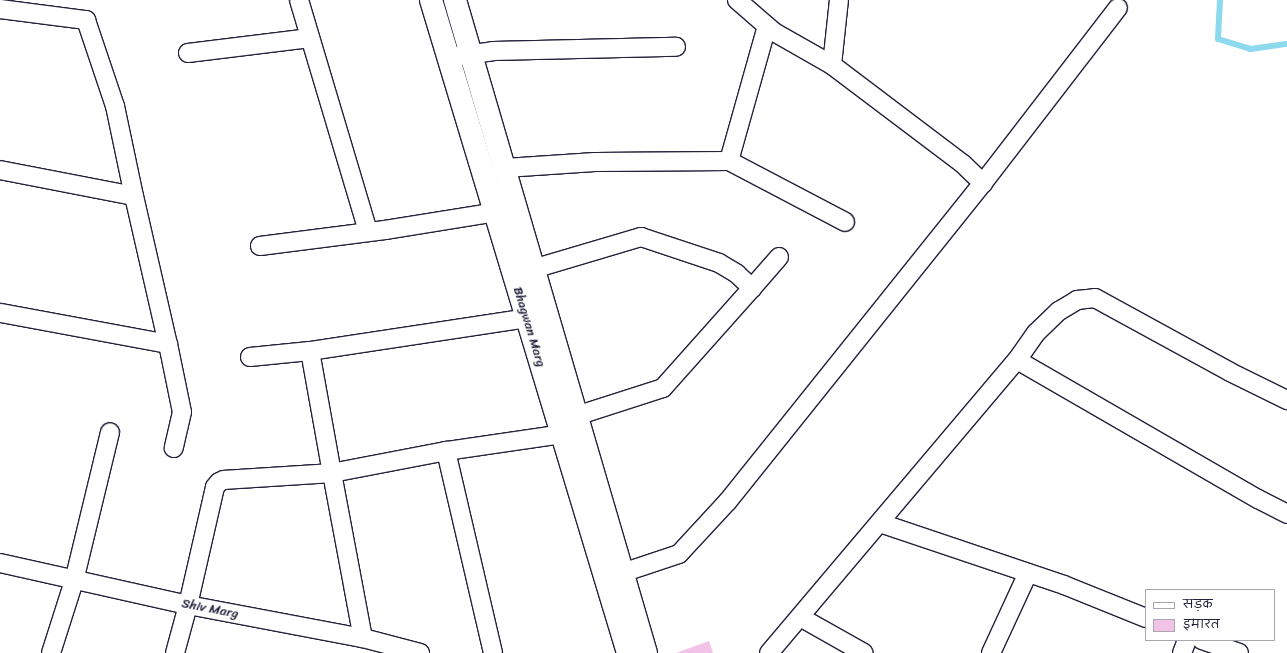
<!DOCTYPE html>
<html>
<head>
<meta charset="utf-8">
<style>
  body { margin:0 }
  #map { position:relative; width:1287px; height:653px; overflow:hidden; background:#fff; font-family:Sriracha,"Playpen Sans Deva",sans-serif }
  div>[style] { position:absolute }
  .stream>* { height:6px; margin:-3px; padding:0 3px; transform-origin:3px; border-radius:3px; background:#8dd9ed }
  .building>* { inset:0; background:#f2c3e6 }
  .roads { filter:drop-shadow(1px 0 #22223b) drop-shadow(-1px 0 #22223b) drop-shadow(0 1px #22223b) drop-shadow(0 -1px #22223b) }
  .street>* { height:18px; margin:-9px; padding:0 9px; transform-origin:9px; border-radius:9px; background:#fff }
  .secondary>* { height:22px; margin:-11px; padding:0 11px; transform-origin:11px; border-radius:11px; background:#fff }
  span { translate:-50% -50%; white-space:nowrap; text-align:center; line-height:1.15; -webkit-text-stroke:3px #fff; paint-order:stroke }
  .street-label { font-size:13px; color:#22223b }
  .legend { position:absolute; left:1145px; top:589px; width:130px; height:52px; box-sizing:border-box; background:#fff; border:1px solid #a7a7b1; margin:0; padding:5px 7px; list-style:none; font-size:12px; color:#22223b }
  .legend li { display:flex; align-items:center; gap:8px; height:20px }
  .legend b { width:20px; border:1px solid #a7a7b1 }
</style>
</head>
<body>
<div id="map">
  <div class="stream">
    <div style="left:1220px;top:0;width:39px;rotate:93deg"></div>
    <div style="left:1218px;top:39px;width:34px;rotate:17deg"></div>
    <div style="left:1250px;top:49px;width:37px;rotate:-8deg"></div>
  </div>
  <div class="building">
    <div style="clip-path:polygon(709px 641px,713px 653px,676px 653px)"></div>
  </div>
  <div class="roads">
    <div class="street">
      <div style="left:299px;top:0;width:242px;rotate:73.4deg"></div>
      <div style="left:737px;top:0;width:49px;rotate:40.9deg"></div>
      <div style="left:774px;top:32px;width:67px;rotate:29.6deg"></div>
      <div style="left:832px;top:65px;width:164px;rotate:37.1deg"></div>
      <div style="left:963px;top:164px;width:28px;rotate:44deg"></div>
      <div style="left:0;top:9px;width:87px;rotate:7.3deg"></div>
      <div style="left:86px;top:20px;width:91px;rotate:71.4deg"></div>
      <div style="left:115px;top:106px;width:92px;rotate:78.1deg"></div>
      <div style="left:134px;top:196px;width:152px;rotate:77.1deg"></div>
      <div style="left:168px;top:344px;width:171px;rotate:-169.5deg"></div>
      <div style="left:188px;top:53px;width:123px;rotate:-7deg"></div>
      <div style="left:459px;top:56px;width:34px;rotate:-8deg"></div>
      <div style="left:493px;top:51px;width:183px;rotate:-1.3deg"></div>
      <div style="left:832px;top:65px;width:65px;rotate:-83.9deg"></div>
      <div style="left:729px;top:161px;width:140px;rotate:-74.3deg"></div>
      <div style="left:505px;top:168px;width:90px;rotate:-3.8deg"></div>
      <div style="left:595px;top:162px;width:134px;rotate:-0.4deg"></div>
      <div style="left:729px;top:161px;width:131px;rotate:27.7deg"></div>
      <div style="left:0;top:170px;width:136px;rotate:11deg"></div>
      <div style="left:260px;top:246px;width:126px;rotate:-7.3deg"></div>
      <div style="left:385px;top:230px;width:125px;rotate:-9.2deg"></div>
      <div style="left:533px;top:269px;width:113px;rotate:-16.5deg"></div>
      <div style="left:641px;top:237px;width:82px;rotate:18.4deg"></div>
      <div style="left:719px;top:263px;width:21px;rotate:31deg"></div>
      <div style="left:737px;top:274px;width:21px;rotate:43deg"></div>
      <div style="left:752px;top:288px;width:134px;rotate:131.7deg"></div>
      <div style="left:663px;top:388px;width:91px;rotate:162.2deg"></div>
      <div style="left:752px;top:288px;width:41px;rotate:-48.9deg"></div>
      <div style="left:168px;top:344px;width:69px;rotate:78.4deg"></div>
      <div style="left:182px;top:412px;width:37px;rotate:103deg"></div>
      <div style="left:310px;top:351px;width:124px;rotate:79.8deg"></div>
      <div style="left:332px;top:473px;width:116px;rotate:-10.9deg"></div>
      <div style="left:446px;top:451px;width:207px;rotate:76.9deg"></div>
      <div style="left:250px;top:357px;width:60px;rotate:-5.7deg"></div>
      <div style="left:310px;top:351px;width:219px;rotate:-8.6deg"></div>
      <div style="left:1017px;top:360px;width:278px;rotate:30deg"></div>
      <div style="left:1258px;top:499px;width:33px;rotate:27deg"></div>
      <div style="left:446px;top:451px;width:117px;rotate:-8.3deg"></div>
      <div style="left:880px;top:523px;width:194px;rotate:18.6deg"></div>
      <div style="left:1064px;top:585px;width:88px;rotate:21.9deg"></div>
      <div style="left:0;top:563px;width:193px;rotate:12.6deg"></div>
      <div style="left:188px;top:605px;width:178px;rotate:10.7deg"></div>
      <div style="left:363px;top:638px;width:59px;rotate:14.7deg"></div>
      <div style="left:622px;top:573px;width:60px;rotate:-18.4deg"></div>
      <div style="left:679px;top:554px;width:72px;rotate:-47.2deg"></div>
      <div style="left:728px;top:501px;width:408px;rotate:-51.3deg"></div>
      <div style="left:983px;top:183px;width:221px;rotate:-52.4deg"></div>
      <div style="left:800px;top:617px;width:73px;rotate:29.4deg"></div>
      <div style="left:1202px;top:640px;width:39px;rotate:19deg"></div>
      <div style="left:51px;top:653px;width:76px;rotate:-72.3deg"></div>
      <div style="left:74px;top:581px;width:153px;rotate:-76.4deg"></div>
      <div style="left:175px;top:653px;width:50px;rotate:-74.8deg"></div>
      <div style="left:188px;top:605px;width:121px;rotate:-77.1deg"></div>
      <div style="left:215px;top:487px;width:6px;rotate:-51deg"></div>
      <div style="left:219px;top:482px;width:5px;rotate:-22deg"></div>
      <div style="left:224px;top:480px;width:108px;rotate:-3.7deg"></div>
      <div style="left:332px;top:473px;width:168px;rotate:79.4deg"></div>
      <div style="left:769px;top:653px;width:384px;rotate:-49.8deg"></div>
      <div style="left:1017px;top:360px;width:33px;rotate:-55deg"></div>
      <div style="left:1036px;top:333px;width:32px;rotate:-44deg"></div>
      <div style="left:1059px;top:311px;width:21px;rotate:-31deg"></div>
      <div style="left:1077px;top:300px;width:18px;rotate:-6deg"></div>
      <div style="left:1095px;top:298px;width:154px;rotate:28.7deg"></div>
      <div style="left:1230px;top:372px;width:64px;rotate:26.2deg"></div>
      <div style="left:991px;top:653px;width:88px;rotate:-65.2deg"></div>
      <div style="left:1182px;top:653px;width:14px;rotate:-69deg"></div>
    </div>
    <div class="secondary">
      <div style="left:431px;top:0;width:682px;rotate:73.21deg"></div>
      <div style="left:455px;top:0;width:680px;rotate:73.7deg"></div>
    </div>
  </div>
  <div class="street-label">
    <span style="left:529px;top:327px;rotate:73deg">Bhagwan Marg</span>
    <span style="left:210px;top:609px;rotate:11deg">Shiv Marg</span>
  </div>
  <ul class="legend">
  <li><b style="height:5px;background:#fff"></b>सड़क</li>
  <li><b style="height:11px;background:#f2c3e6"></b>इमारत</li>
  </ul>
</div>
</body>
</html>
